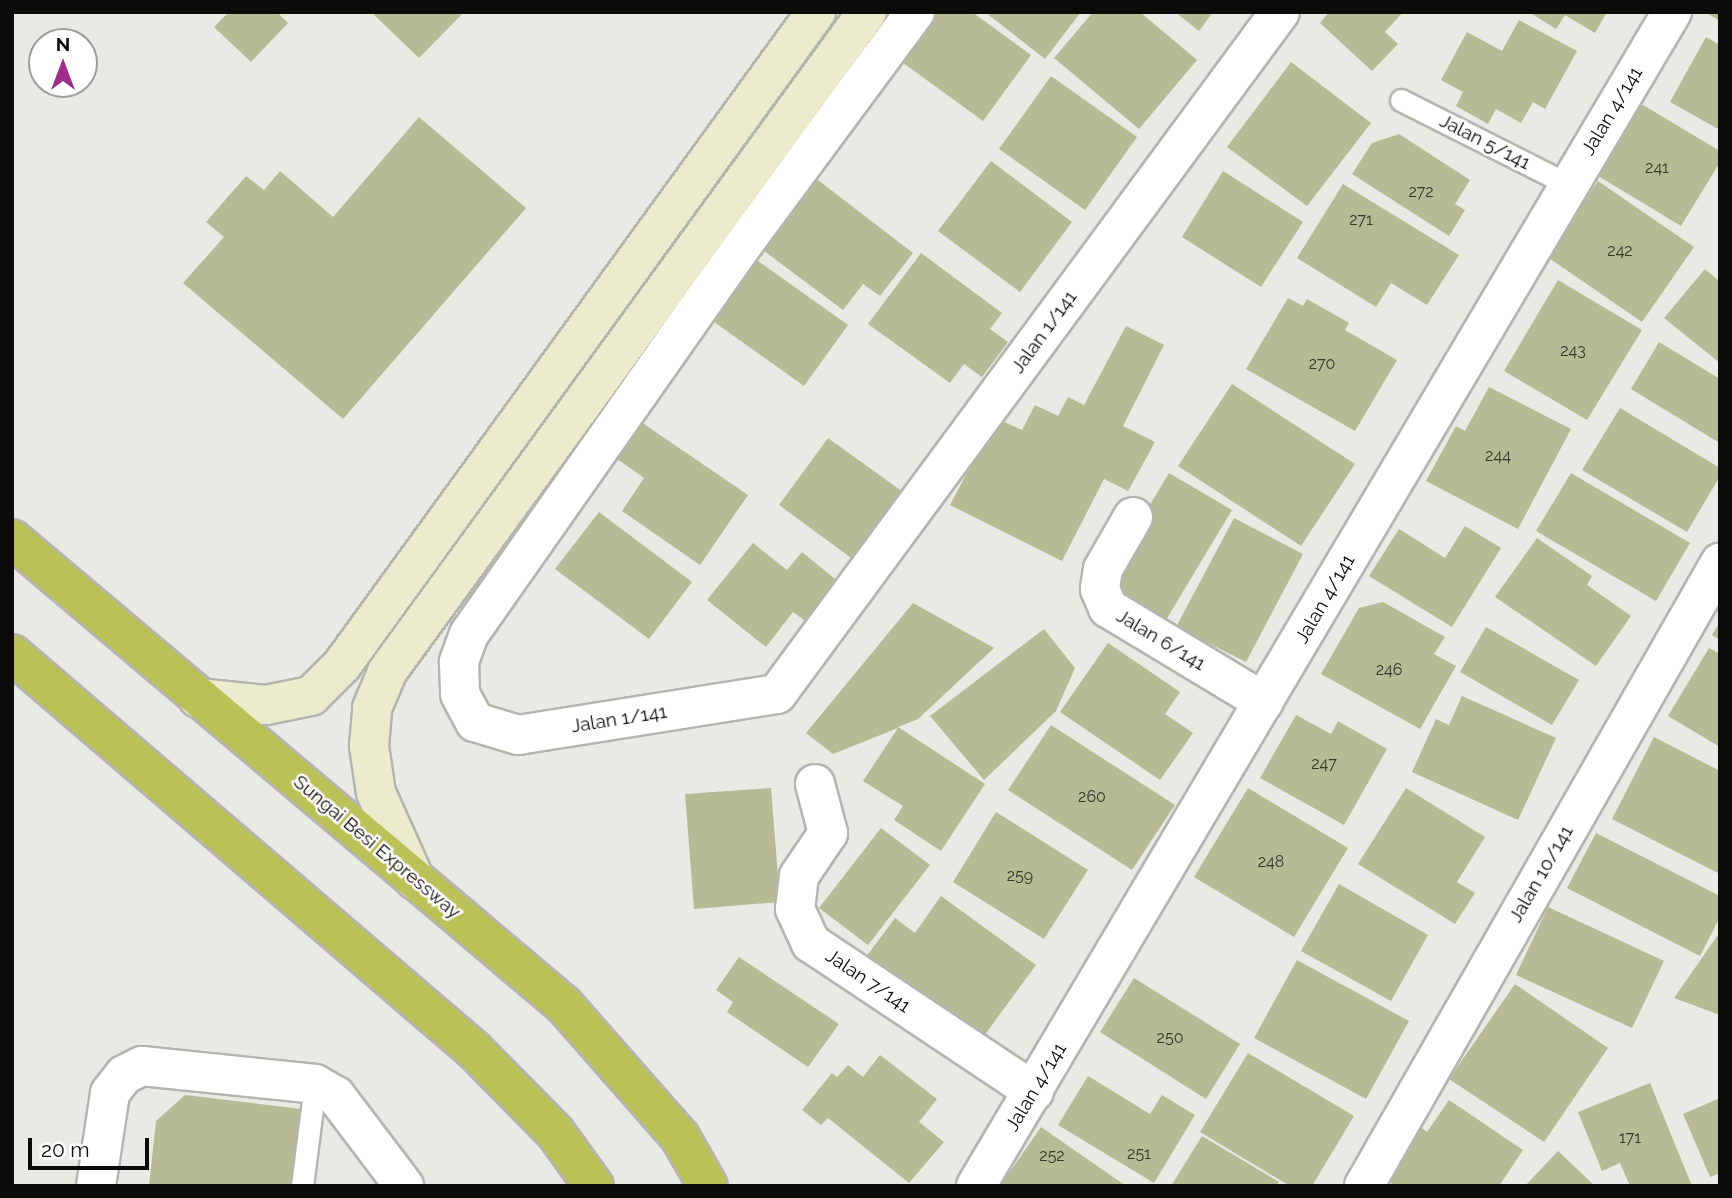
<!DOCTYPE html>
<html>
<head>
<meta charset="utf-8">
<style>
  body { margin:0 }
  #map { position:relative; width:1732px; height:1198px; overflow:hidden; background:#e9eae3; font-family:Raleway,sans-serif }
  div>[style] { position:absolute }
  .building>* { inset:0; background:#b6ba95 }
  .roads { filter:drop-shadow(2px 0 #b4b5af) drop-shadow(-2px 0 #b4b5af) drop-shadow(0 2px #b4b5af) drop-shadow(0 -2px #b4b5af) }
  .lane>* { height:21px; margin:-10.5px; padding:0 10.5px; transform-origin:10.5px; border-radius:10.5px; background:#fff }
  .street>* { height:38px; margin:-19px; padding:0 19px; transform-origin:19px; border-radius:19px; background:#fff }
  .secondary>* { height:38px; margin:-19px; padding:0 19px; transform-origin:19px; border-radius:19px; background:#eaeccd }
  .highway>* { height:38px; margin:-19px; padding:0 19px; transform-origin:19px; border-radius:19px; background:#b9c157 }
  span { translate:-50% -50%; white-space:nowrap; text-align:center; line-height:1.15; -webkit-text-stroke:5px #fffffe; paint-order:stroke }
  .number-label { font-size:16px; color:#36382c }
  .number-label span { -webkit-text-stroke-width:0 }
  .street-label { font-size:19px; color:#0b0c09 }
  .frame { position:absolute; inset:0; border:14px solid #0b0c09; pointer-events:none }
  .north { position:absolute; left:28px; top:28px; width:70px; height:70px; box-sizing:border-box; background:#fffffe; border:2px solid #9d9e9c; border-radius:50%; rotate:0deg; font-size:19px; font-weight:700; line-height:28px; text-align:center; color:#0b0c09 }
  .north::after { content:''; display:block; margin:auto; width:24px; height:32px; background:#9f2d8a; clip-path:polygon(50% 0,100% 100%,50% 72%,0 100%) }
  .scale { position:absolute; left:28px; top:1138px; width:121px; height:32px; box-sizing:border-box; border:4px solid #0b0c09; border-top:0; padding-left:9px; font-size:21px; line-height:24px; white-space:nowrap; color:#0b0c09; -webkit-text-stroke:5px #fffffe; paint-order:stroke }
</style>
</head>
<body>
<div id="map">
  <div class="building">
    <div style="clip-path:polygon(229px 12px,277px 12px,288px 23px,251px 62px,214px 27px)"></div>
    <div style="clip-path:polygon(371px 12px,464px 12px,419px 58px)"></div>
    <div style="clip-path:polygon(927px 12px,972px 12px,1031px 55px,983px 121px,895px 57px)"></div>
    <div style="clip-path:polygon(985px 12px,1081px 12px,1045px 59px)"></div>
    <div style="clip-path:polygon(1093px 12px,1140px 12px,1197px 60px,1139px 129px,1054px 58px)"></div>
    <div style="clip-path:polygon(1175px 12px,1213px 12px,1199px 31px)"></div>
    <div style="clip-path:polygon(1329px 12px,1403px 12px,1385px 32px,1398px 44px,1372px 71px,1320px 23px)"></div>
    <div style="clip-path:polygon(1529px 12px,1607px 12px,1595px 33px,1565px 15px,1556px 29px)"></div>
    <div style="clip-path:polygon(1705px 12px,1720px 12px,1720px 21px)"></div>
    <div style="clip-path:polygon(1519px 20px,1577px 51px,1545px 109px,1533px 102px,1521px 123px,1496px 109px,1488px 124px,1456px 106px,1463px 92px,1441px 80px,1467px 32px,1502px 51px)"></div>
    <div style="clip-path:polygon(1706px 37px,1720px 45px,1720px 130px,1670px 102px)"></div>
    <div style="clip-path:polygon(1291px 62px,1371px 123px,1307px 206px,1227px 147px)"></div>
    <div style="clip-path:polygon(1051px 76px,1137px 137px,1085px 210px,999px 149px)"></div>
    <div style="clip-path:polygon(1638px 102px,1720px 151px,1720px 162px,1681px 226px,1595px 174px)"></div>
    <div style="clip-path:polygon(419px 117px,526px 208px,343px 419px,183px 283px,224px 237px,206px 222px,246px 176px,264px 190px,280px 171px,333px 217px)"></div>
    <div style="clip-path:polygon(1399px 134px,1470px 180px,1455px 204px,1465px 210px,1449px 236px,1352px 174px,1372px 143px)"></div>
    <div style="clip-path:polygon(991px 161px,1072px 222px,1020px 292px,938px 231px)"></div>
    <div style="clip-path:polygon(1223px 171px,1303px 222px,1261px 287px,1182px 237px)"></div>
    <div style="clip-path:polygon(814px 177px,913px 253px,880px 296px,863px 284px,843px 310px,752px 242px)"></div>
    <div style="clip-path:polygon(1598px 181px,1694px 247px,1642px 322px,1546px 256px)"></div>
    <div style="clip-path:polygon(1343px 184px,1459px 255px,1427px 305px,1391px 283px,1376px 307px,1297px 258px)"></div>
    <div style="clip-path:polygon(921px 253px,1002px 313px,990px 329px,1008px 342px,982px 377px,964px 364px,950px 383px,868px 324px)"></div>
    <div style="clip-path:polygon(751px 256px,848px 325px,804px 386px,707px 317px)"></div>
    <div style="clip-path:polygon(1705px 269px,1720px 282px,1720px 363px,1664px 318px)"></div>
    <div style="clip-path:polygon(1558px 280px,1642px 330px,1587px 420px,1504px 371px)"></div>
    <div style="clip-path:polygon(1288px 298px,1303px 306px,1307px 299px,1349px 323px,1345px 330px,1397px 360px,1355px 431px,1246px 369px)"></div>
    <div style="clip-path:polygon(1126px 326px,1164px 345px,1123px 426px,1155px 442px,1128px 491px,1104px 479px,1062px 561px,950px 505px,996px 418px,1022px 430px,1035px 405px,1058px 416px,1068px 397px,1084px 405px)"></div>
    <div style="clip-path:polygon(1659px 342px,1720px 379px,1718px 442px,1631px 389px)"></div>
    <div style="clip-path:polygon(1232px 384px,1355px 464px,1301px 546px,1178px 466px)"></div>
    <div style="clip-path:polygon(1489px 387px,1571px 429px,1518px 529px,1426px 481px,1456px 426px,1465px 431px)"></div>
    <div style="clip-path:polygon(1620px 408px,1720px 468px,1720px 476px,1687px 532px,1582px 470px)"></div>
    <div style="clip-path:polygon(638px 420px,748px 495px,700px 565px,622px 511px,644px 478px,613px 456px)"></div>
    <div style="clip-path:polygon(828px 438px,903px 492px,854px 560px,779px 505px)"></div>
    <div style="clip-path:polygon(1169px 473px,1232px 510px,1166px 620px,1103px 583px)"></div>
    <div style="clip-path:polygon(1571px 473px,1690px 543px,1656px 601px,1536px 531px)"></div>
    <div style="clip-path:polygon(599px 512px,692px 582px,649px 639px,555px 569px)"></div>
    <div style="clip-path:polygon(1234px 518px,1303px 554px,1246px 662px,1176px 627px)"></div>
    <div style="clip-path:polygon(1465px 526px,1501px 548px,1452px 627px,1369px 576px,1399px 529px,1445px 558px)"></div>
    <div style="clip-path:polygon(1537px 538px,1592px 576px,1587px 585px,1631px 616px,1596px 666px,1495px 597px)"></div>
    <div style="clip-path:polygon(753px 543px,787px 570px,802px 552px,840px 583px,808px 623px,793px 612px,766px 647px,707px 600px)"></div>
    <div style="clip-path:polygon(1383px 602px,1445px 637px,1434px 654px,1456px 666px,1420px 729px,1321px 674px,1359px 608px)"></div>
    <div style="clip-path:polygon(913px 603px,994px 648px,918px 719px,898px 727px,985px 784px,941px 851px,894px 820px,903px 806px,863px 781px,898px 728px,833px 754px,806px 733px)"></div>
    <div style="clip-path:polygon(1720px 622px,1720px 640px,1712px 635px)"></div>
    <div style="clip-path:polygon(1486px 627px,1579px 680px,1552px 725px,1460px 672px)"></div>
    <div style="clip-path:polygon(1044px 629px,1075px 668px,1056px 711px,984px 780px,930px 716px)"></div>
    <div style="clip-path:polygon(1108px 643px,1180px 692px,1165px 714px,1193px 733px,1160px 780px,1060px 712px)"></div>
    <div style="clip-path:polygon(1709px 648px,1720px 654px,1720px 747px,1668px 716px)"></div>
    <div style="clip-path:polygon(1462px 696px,1556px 738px,1518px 820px,1412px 772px,1436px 719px,1449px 725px)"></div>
    <div style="clip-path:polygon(1296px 715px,1331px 734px,1338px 721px,1387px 749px,1344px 825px,1260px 778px)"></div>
    <div style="clip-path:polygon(1051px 725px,1175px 805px,1132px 870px,1008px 790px)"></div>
    <div style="clip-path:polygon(1654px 737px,1720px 771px,1720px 874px,1612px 819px)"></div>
    <div style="clip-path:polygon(771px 788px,780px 902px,694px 909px,685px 794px)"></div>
    <div style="clip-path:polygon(1248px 788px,1348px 848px,1294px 937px,1194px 877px)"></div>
    <div style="clip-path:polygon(1406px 788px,1485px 837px,1457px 882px,1475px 893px,1455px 924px,1358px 864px)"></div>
    <div style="clip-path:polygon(996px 812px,1088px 870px,1044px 939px,953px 882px)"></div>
    <div style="clip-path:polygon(881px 828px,930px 865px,868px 945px,819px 908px)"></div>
    <div style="clip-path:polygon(1596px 833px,1720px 896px,1720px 917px,1700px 956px,1567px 888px)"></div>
    <div style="clip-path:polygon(1339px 884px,1428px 935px,1391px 1001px,1301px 951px)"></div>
    <div style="clip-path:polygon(941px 896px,1036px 965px,981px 1040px,866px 957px,895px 918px,915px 933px)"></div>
    <div style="clip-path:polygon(1548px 907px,1664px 961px,1632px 1028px,1516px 975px)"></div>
    <div style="clip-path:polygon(1720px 932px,1720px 1015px,1674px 998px)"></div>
    <div style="clip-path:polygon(739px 957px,839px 1024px,808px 1067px,727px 1012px,733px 1002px,716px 990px)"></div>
    <div style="clip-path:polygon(1297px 960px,1409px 1021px,1366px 1099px,1254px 1038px)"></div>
    <div style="clip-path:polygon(1134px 978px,1240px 1044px,1206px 1099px,1100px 1032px)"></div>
    <div style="clip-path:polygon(1515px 984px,1608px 1048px,1544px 1142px,1449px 1079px)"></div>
    <div style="clip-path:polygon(1248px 1053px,1354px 1116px,1312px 1186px,1290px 1186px,1200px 1132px)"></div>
    <div style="clip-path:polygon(880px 1055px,937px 1099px,919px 1122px,944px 1142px,909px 1183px,828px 1118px,821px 1125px,802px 1110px,832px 1073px,837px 1077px,848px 1065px,863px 1077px)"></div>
    <div style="clip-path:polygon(1088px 1076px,1150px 1114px,1162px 1095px,1195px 1115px,1154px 1183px,1058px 1125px)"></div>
    <div style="clip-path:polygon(1650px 1083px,1692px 1186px,1630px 1186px,1620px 1163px,1602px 1171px,1578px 1112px)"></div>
    <div style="clip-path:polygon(185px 1095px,301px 1109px,292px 1186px,149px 1186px,156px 1121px)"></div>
    <div style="clip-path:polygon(1720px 1098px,1720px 1173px,1710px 1177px,1683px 1114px)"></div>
    <div style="clip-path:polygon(1449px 1100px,1523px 1150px,1499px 1186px,1395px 1186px,1383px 1177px,1418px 1125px,1427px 1132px)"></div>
    <div style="clip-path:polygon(1041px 1127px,1126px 1186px,1000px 1186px)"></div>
    <div style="clip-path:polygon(1202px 1136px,1279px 1182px,1276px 1186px,1171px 1186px)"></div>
    <div style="clip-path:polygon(1558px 1151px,1595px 1186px,1525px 1186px)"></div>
  </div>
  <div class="roads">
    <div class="lane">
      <div style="left:1401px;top:100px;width:188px;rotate:26.8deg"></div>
      <div style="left:302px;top:1186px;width:103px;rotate:-82.7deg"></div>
    </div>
    <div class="street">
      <div style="left:915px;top:12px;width:296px;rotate:126.5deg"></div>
      <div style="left:739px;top:250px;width:469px;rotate:125.1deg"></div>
      <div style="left:469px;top:634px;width:30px;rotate:110deg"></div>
      <div style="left:459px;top:662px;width:32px;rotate:88deg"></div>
      <div style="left:460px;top:694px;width:32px;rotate:62deg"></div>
      <div style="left:475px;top:722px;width:45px;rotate:16.8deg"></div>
      <div style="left:518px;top:735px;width:262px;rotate:-9deg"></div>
      <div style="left:777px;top:694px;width:847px;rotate:-53.59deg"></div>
      <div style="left:1133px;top:517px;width:60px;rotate:120deg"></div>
      <div style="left:1103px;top:569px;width:20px;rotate:99deg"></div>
      <div style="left:1100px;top:589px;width:21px;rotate:67deg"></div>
      <div style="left:1108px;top:608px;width:182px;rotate:31.1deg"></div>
      <div style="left:815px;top:784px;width:51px;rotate:75.1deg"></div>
      <div style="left:828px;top:833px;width:52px;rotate:124deg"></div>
      <div style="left:799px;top:876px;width:33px;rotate:97deg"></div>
      <div style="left:795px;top:909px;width:38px;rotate:65deg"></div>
      <div style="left:811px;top:943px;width:268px;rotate:33.7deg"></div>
      <div style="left:96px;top:1186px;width:94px;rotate:-81.4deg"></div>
      <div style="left:110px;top:1093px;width:23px;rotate:-52deg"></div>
      <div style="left:124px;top:1075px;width:20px;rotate:-27deg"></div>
      <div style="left:142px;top:1066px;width:174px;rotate:5.9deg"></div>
      <div style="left:315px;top:1084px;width:24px;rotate:30deg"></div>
      <div style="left:336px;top:1096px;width:113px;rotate:52.9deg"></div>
      <div style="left:976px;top:1186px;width:1365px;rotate:-59.34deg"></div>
      <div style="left:1364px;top:1186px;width:718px;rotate:-60.26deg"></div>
    </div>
    <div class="secondary">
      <div style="left:198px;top:698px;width:68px;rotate:5.9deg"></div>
      <div style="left:266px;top:705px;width:46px;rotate:-11.3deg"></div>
      <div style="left:311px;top:696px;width:44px;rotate:-45deg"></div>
      <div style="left:342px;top:665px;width:807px;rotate:-54.02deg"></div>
      <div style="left:415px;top:880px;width:95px;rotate:-114.1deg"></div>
      <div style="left:376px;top:793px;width:48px;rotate:-98.5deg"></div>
      <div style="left:369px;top:746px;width:38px;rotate:-85deg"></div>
      <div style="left:372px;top:708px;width:39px;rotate:-67deg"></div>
      <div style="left:387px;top:672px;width:816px;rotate:-53.97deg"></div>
    </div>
    <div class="highway">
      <div style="left:12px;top:539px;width:722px;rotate:40.17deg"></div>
      <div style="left:564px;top:1005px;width:176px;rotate:48.7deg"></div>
      <div style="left:680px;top:1137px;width:56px;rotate:60.3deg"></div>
      <div style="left:12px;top:654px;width:608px;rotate:40.6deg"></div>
      <div style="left:474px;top:1050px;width:115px;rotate:45.4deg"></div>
      <div style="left:555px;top:1132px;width:67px;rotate:54.2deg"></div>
    </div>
  </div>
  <div class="number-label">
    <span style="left:1657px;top:168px">241</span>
    <span style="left:1421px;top:192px">272</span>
    <span style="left:1361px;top:220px">271</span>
    <span style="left:1620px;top:251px">242</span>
    <span style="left:1573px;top:351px">243</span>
    <span style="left:1322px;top:364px">270</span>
    <span style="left:1498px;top:456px">244</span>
    <span style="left:1389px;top:670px">246</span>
    <span style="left:1324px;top:764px">247</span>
    <span style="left:1092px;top:797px">260</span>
    <span style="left:1271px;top:862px">248</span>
    <span style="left:1020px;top:876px">259</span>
    <span style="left:1170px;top:1038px">250</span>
    <span style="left:1630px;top:1138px">171</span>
    <span style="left:1139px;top:1154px">251</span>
    <span style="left:1052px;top:1156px">252</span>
  </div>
  <div class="street-label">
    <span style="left:1612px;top:111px;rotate:-59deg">Jalan 4/141</span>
    <span style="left:1485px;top:142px;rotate:27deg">Jalan 5/141</span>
    <span style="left:1044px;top:332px;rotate:-54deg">Jalan 1/141</span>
    <span style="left:1325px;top:599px;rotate:-60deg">Jalan 4/141</span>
    <span style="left:1161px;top:640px;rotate:31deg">Jalan 6/141</span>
    <span style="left:619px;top:719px;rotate:-9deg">Jalan 1/141</span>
    <span style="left:377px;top:847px;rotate:40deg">Sungai Besi Expressway</span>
    <span style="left:1541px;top:874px;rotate:-60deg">Jalan 10/141</span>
    <span style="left:868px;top:981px;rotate:34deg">Jalan 7/141</span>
    <span style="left:1036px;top:1087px;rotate:-59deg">Jalan 4/141</span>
  </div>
  <div class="frame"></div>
  <div class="north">N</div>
  <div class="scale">20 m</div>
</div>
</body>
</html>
